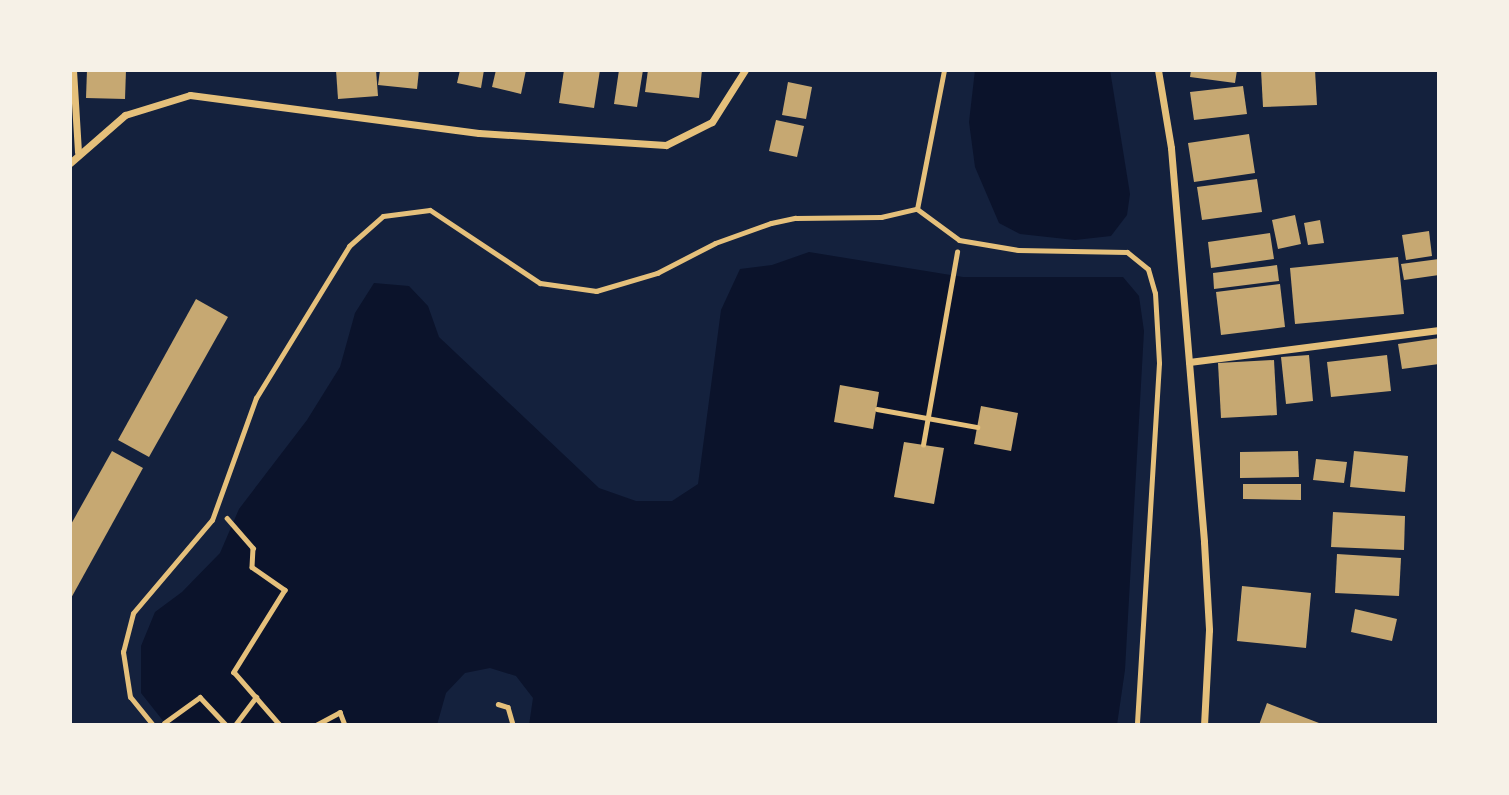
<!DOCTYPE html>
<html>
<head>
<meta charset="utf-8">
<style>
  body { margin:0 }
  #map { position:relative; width:1509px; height:795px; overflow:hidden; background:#14213d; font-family:"Roboto Condensed",sans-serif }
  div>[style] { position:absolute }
  .water>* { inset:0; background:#0b132b }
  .building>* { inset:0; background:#c6a872 }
  .path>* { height:4.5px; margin:-2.25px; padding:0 2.25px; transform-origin:2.25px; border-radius:2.25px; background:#e5c07b }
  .service>* { height:5px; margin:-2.5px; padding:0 2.5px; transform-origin:2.5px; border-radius:2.5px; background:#e5c07b }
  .minor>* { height:7px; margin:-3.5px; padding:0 3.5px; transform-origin:3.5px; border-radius:3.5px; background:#e5c07b }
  span { translate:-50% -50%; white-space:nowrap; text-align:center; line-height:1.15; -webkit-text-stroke:6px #f6f1e7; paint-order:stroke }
  .frame { position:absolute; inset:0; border:72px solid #f6f1e7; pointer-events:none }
</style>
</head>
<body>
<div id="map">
  <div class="water">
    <div style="clip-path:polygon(975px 70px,1110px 70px,1130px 194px,1127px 215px,1111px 236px,1075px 240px,1020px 234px,999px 223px,975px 167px,969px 122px)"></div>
    <div style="clip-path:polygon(809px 252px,963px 277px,1123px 277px,1139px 296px,1144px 331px,1125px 670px,1117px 725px,529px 725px,533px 698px,516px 676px,490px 668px,465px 673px,446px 693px,437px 725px,164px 722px,141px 693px,141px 646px,155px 612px,182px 592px,220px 553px,239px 509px,307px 420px,340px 367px,355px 313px,374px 283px,409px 286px,428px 306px,439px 337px,599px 488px,636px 501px,672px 501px,698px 484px,721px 310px,740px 269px,772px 265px)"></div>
  </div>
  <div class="building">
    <div style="clip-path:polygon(87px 70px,126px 70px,125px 99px,86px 98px)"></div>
    <div style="clip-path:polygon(336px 70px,376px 70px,378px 96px,338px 99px)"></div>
    <div style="clip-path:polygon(380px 70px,419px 70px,417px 89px,378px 85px)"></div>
    <div style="clip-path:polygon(460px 70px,484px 70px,481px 88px,457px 83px)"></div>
    <div style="clip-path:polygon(496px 70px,526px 70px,521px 94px,492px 87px)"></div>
    <div style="clip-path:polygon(564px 70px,600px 70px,594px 108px,559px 103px)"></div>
    <div style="clip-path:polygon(619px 70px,643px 70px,637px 107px,614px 104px)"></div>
    <div style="clip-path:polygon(648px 70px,702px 70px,699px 98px,645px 92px)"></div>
    <div style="clip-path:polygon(1191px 70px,1237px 70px,1235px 83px,1190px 77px)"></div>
    <div style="clip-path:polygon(1261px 70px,1315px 70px,1317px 105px,1263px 107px)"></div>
    <div style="clip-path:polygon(788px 82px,812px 87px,806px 119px,782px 115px)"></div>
    <div style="clip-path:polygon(1243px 86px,1247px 114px,1194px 120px,1190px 92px)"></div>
    <div style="clip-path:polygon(776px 120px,804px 126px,797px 157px,769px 151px)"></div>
    <div style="clip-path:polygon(1249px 134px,1255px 173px,1194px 182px,1188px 143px)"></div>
    <div style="clip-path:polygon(1257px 179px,1262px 212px,1202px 220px,1197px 187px)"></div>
    <div style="clip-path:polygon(1295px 215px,1301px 244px,1278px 249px,1272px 220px)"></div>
    <div style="clip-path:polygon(1320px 220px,1324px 243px,1308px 245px,1304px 223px)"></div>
    <div style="clip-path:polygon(1429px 231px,1432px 256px,1406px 260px,1402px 235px)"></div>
    <div style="clip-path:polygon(1270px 233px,1274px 259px,1211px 268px,1208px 242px)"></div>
    <div style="clip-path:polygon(1398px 257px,1404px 314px,1295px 324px,1290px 268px)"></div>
    <div style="clip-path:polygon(1439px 259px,1439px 275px,1404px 280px,1401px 264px)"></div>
    <div style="clip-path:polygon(1277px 265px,1279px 281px,1214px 289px,1213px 273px)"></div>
    <div style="clip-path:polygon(1280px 284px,1285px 327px,1221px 335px,1216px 292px)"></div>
    <div style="clip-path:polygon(196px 299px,228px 317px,149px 457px,118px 440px)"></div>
    <div style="clip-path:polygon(1439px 338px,1439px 364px,1402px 369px,1398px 344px)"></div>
    <div style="clip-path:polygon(1309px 355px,1313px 401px,1286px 404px,1281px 357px)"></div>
    <div style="clip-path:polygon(1387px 355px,1391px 391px,1331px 397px,1327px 362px)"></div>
    <div style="clip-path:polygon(1274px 360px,1277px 415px,1221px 418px,1218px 363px)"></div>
    <div style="clip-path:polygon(840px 385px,879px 392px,873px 429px,834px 422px)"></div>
    <div style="clip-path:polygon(981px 406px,1018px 413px,1011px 451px,974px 444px)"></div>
    <div style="clip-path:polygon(904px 442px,944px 448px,934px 504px,894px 497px)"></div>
    <div style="clip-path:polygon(112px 451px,143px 468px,70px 600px,70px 526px)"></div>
    <div style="clip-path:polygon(1298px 451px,1299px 477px,1240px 478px,1240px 452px)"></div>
    <div style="clip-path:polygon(1354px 451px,1408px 456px,1405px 492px,1350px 487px)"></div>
    <div style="clip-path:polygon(1316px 459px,1347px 462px,1344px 483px,1313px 480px)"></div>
    <div style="clip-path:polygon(1243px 484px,1301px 484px,1301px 500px,1243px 499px)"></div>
    <div style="clip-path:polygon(1333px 512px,1405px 516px,1404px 550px,1331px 547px)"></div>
    <div style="clip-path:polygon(1337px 554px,1401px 558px,1399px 596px,1335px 593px)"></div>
    <div style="clip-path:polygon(1242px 586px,1311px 593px,1306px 648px,1237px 641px)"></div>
    <div style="clip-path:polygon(1355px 609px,1397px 619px,1392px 641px,1351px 632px)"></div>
    <div style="clip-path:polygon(1267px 703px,1319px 723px,1318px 725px,1259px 725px)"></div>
  </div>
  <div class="path">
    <div style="left:877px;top:409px;width:102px;rotate:10.2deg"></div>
    <div style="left:923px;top:445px;width:196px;rotate:-80deg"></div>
    <div style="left:227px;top:518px;width:40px;rotate:49deg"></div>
    <div style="left:253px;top:548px;width:19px;rotate:93deg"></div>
    <div style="left:252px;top:567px;width:40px;rotate:34.9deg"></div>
    <div style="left:285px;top:590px;width:97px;rotate:121.9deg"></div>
    <div style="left:234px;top:672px;width:70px;rotate:49deg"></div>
    <div style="left:498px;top:704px;width:10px;rotate:17deg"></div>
    <div style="left:508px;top:707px;width:19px;rotate:74deg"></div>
    <div style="left:164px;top:723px;width:44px;rotate:-35.8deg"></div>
    <div style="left:200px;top:697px;width:38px;rotate:47deg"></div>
    <div style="left:235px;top:725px;width:35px;rotate:-53deg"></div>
    <div style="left:316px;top:725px;width:27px;rotate:-28deg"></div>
    <div style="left:340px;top:712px;width:14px;rotate:69deg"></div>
  </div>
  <div class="service">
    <div style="left:917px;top:209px;width:142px;rotate:-79deg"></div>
    <div style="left:153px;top:725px;width:36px;rotate:-129deg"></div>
    <div style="left:130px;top:697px;width:46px;rotate:-98.8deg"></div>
    <div style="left:123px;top:652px;width:40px;rotate:-75.6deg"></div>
    <div style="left:133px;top:613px;width:122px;rotate:-49.7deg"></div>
    <div style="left:212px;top:520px;width:130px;rotate:-70.2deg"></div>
    <div style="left:256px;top:398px;width:178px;rotate:-58.5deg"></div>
    <div style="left:349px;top:246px;width:45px;rotate:-41.4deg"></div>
    <div style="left:383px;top:216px;width:47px;rotate:-7.3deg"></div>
    <div style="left:430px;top:210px;width:132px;rotate:33.6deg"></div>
    <div style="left:540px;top:283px;width:57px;rotate:8.1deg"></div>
    <div style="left:596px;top:291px;width:64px;rotate:-16.4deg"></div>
    <div style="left:657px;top:273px;width:65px;rotate:-27.3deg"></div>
    <div style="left:715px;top:243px;width:59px;rotate:-19.7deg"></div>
    <div style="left:771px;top:223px;width:25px;rotate:-12deg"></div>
    <div style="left:795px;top:218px;width:86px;rotate:-0.7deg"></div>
    <div style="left:881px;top:217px;width:37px;rotate:-13deg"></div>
    <div style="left:917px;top:209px;width:52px;rotate:36.4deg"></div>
    <div style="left:959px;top:240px;width:60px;rotate:9.6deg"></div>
    <div style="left:1018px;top:250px;width:109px;rotate:1.1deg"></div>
    <div style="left:1127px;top:252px;width:27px;rotate:39deg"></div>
    <div style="left:1148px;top:269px;width:25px;rotate:74deg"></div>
    <div style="left:1155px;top:293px;width:70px;rotate:86.7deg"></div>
    <div style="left:1159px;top:363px;width:363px;rotate:93.5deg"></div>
  </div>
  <div class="minor">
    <div style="left:73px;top:70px;width:82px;rotate:86.5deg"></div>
    <div style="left:1158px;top:70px;width:79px;rotate:80.5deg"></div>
    <div style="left:1171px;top:148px;width:395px;rotate:85.2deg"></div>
    <div style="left:1204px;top:542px;width:88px;rotate:86.7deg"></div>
    <div style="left:1209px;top:630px;width:95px;rotate:93deg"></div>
    <div style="left:70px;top:163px;width:73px;rotate:-41.1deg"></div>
    <div style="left:125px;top:115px;width:68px;rotate:-17.1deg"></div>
    <div style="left:190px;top:95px;width:291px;rotate:7.5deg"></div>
    <div style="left:479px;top:133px;width:187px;rotate:3.7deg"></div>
    <div style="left:666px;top:145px;width:51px;rotate:-26.6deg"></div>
    <div style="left:712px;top:122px;width:62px;rotate:-57.6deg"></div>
    <div style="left:1189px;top:362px;width:252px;rotate:-7.3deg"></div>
  </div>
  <div class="frame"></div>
</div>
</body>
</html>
